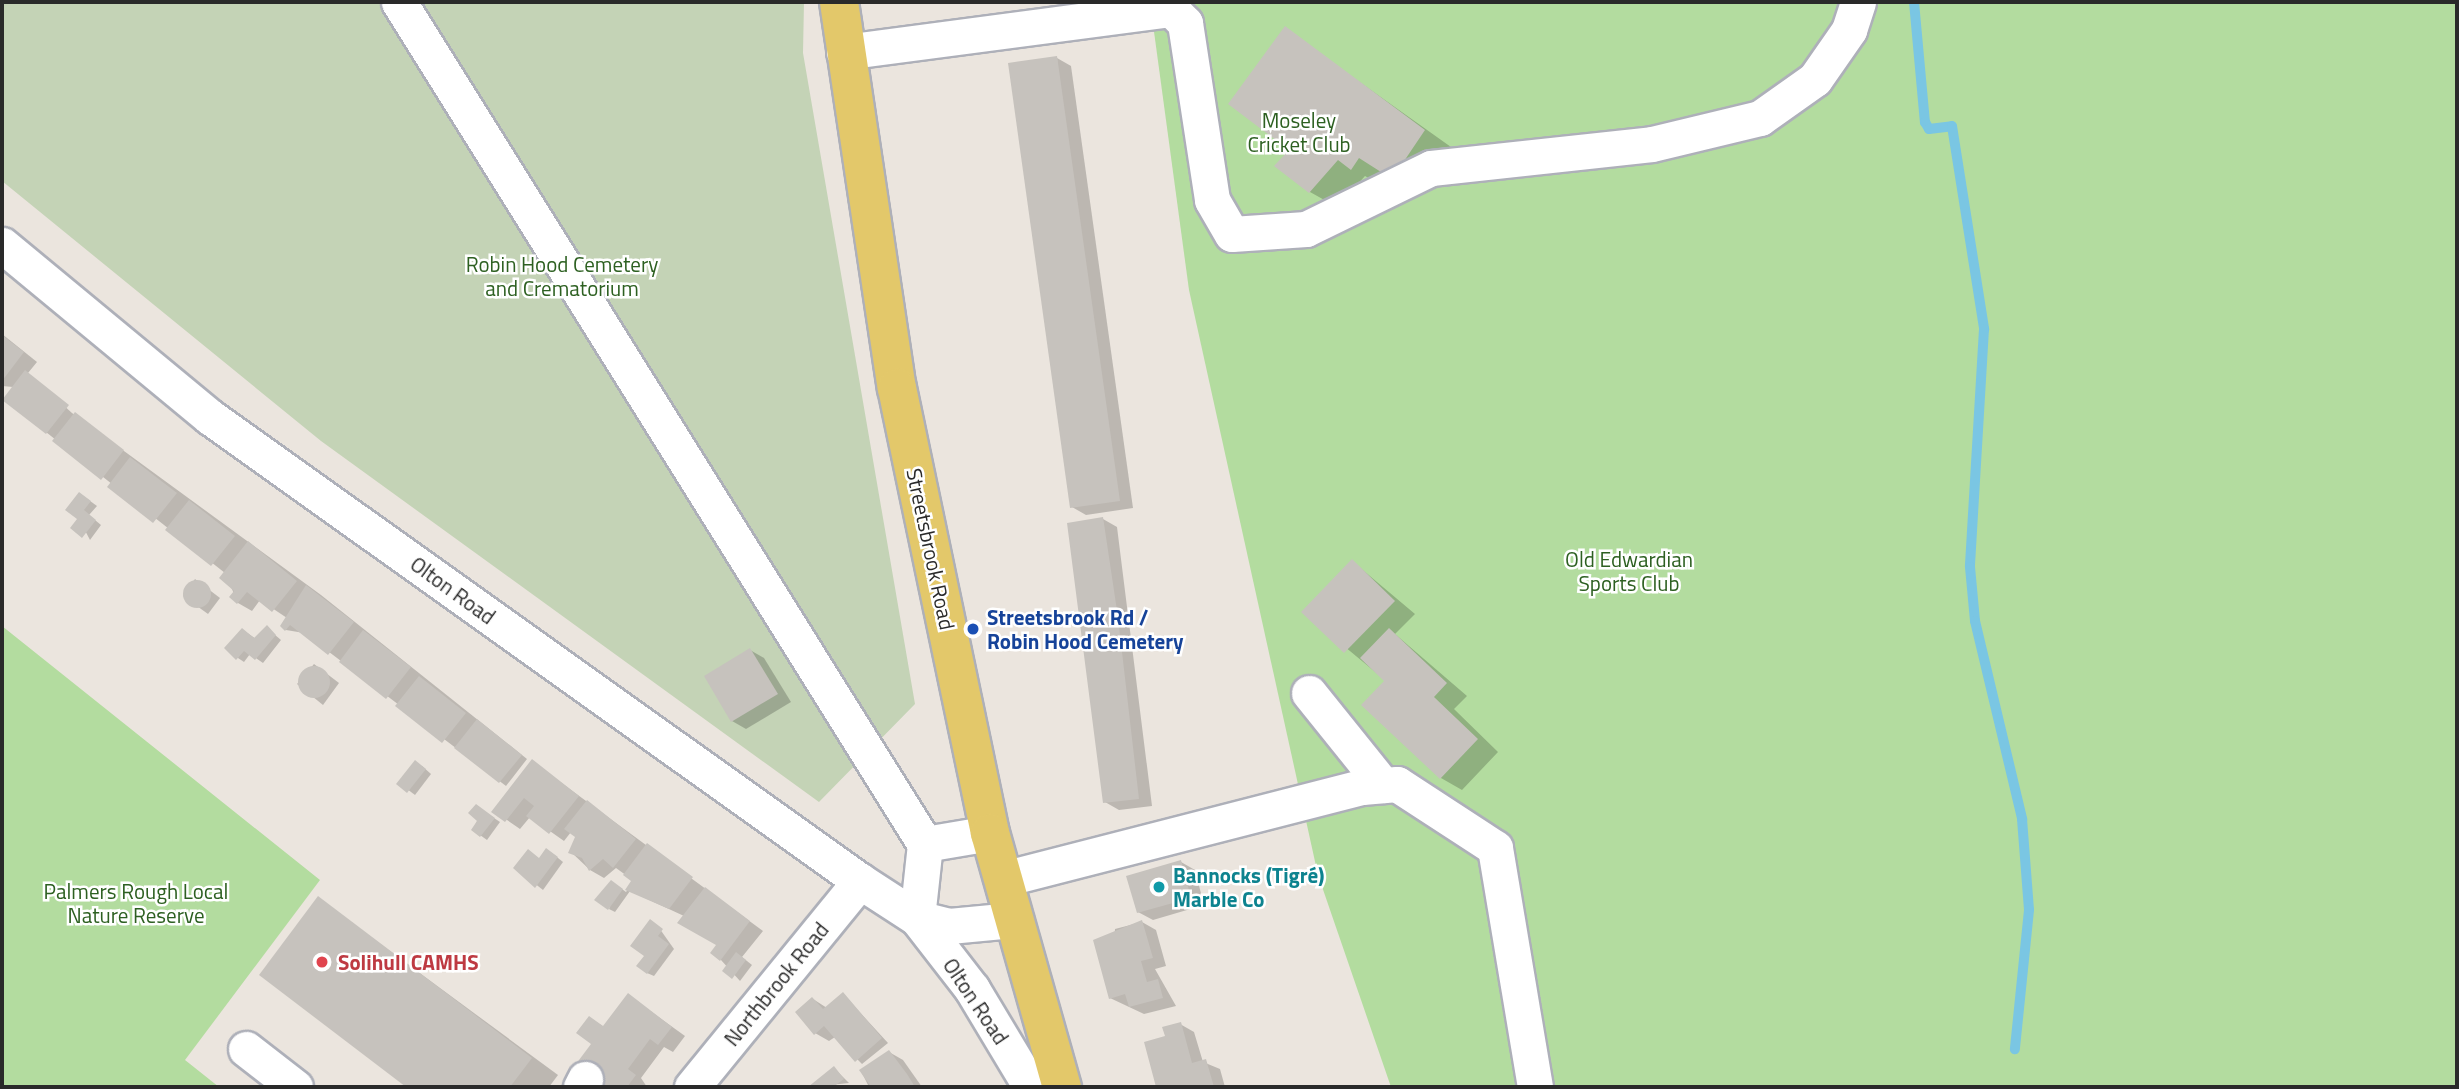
<!DOCTYPE html>
<html>
<head>
<meta charset="utf-8">
<style>
  body { margin:0 }
  #map { position:relative; width:2459px; height:1089px; overflow:hidden; background:#ebe5de; font-family:"Titillium Web",sans-serif }
  div>[style] { position:absolute }
  .green>* { inset:0; background:#b3dc9f }
  .cemetery>* { inset:0; background:#c4d3b6 }
  .shadow>* { inset:0; background:#0003 }
  .stream>* { height:10px; margin:-5px; padding:0 5px; transform-origin:5px; border-radius:5px; background:#7ac6e3 }
  .building>* { inset:0; background:#c6c2bd }
  .round { border-radius:50% }
  .roads { filter:drop-shadow(2px 0 #aeb0b9) drop-shadow(-2px 0 #aeb0b9) drop-shadow(0 2px #aeb0b9) drop-shadow(0 -2px #aeb0b9) }
  .minor>* { height:35px; margin:-17.5px; padding:0 17.5px; transform-origin:17.5px; border-radius:17.5px; background:#fff }
  .major>* { height:38px; margin:-19px; padding:0 19px; transform-origin:19px; border-radius:19px; background:#e3c86a }
  .dots>* { width:19px; height:19px; translate:-50% -50%; box-sizing:border-box; border:4px solid #fff; border-radius:50% }
  span { translate:-50% -50%; white-space:nowrap; text-align:center; line-height:1.15; -webkit-text-stroke:5px #fff; paint-order:stroke }
  .park-label { font-size:21px; color:#2d6021 }
  .street-label { font-size:21px; color:#2a2a2a }
  .transit-label { font-size:21px; color:#164399; font-weight:700 }
  .left { translate:0 -50%; text-align:left }
  .culture-label { font-size:21px; color:#0d838f; font-weight:700 }
  .health-label { font-size:21px; color:#be3a42; font-weight:700 }
  .frame { position:absolute; inset:0; border:4px solid #2a2a2a; pointer-events:none }
</style>
</head>
<body>
<div id="map">
  <div class="green">
    <div style="clip-path:polygon(1150px 2px,2457px 2px,2457px 1087px,1391px 1087px,1318px 875px,1189px 290px)"></div>
    <div style="clip-path:polygon(2px 626px,320px 880px,185px 1060px,219px 1087px,2px 1087px)"></div>
  </div>
  <div class="cemetery">
    <div style="clip-path:polygon(2px 2px,804px 2px,803px 53px,915px 704px,819px 802px,321px 441px,2px 181px)"></div>
  </div>
  <div class="shadow">
    <div style="clip-path:polygon(1285px 29px,1451px 147px,1420px 193px,1386px 173px,1379px 184px,1365px 176px,1337px 207px,1310px 192px)"></div>
    <div style="clip-path:polygon(1057px 58px,1071px 66px,1133px 508px,1086px 515px,1072px 507px)"></div>
    <div style="clip-path:polygon(2px 334px,37px 362px,28px 373px,72px 413px,321px 595px,527px 759px,506px 786px,304px 633px,286px 630px,287px 618px,260px 600px,252px 611px,238px 603px,225px 573px,4px 399px,13px 387px,2px 386px)"></div>
    <div style="clip-path:polygon(86px 498px,97px 506px,89px 515px,101px 525px,90px 540px,79px 519px)"></div>
    <div style="clip-path:polygon(1103px 519px,1117px 527px,1152px 806px,1119px 810px,1105px 802px,1069px 524px)"></div>
    <div style="clip-path:polygon(1352px 561px,1415px 614px,1395px 634px,1467px 696px,1454px 709px,1498px 752px,1462px 790px,1441px 778px,1386px 681px,1303px 612px)"></div>
    <div style="clip-path:polygon(195px 579px,220px 598px,208px 614px,183px 596px)"></div>
    <div style="clip-path:polygon(267px 628px,281px 640px,263px 663px,250px 654px,244px 662px,238px 658px,243px 630px,256px 639px)"></div>
    <div style="clip-path:polygon(750px 650px,764px 658px,791px 702px,746px 729px,732px 721px)"></div>
    <div style="clip-path:polygon(314px 664px,339px 683px,323px 705px,297px 684px)"></div>
    <div style="clip-path:polygon(533px 762px,763px 931px,742px 957px,752px 965px,740px 981px,721px 960px,719px 944px,684px 916px,630px 891px,615px 912px,609px 909px,618px 886px,626px 892px,634px 881px,616px 868px,604px 878px,590px 870px,571px 852px,577px 836px,571px 832px,564px 841px,530px 817px,520px 829px,494px 811px)"></div>
    <div style="clip-path:polygon(422px 766px,431px 774px,415px 795px,399px 783px)"></div>
    <div style="clip-path:polygon(482px 810px,500px 822px,487px 840px,473px 830px)"></div>
    <div style="clip-path:polygon(553px 854px,563px 862px,543px 890px,515px 868px)"></div>
    <div style="clip-path:polygon(1181px 862px,1195px 870px,1204px 905px,1153px 920px,1138px 912px)"></div>
    <div style="clip-path:polygon(318px 898px,558px 1075px,549px 1087px,409px 1087px,261px 974px)"></div>
    <div style="clip-path:polygon(1142px 922px,1156px 930px,1166px 966px,1155px 969px,1176px 1006px,1144px 1014px,1110px 998px,1115px 929px)"></div>
    <div style="clip-path:polygon(657px 925px,674px 949px,654px 976px,647px 973px)"></div>
    <div style="clip-path:polygon(843px 994px,888px 1043px,862px 1064px,835px 1037px,829px 1041px,815px 1033px,813px 999px,827px 1008px)"></div>
    <div style="clip-path:polygon(628px 995px,685px 1036px,673px 1052px,664px 1047px,641px 1078px,647px 1087px,609px 1087px,578px 1064px,594px 1043px,590px 1018px,604px 1027px)"></div>
    <div style="clip-path:polygon(1180px 1024px,1194px 1032px,1203px 1062px,1220px 1069px,1225px 1087px,1158px 1087px,1146px 1043px,1167px 1037px)"></div>
    <div style="clip-path:polygon(889px 1052px,903px 1060px,922px 1087px,869px 1087px,861px 1071px)"></div>
    <div style="clip-path:polygon(834px 1068px,849px 1083px,811px 1087px)"></div>
  </div>
  <div class="stream">
    <div style="left:1914px;top:2px;width:121px;rotate:84.8deg"></div>
    <div style="left:1925px;top:122px;width:8px;rotate:60deg"></div>
    <div style="left:1929px;top:129px;width:23px;rotate:-7deg"></div>
    <div style="left:1952px;top:126px;width:206px;rotate:81deg"></div>
    <div style="left:1984px;top:329px;width:238px;rotate:93.4deg"></div>
    <div style="left:1970px;top:567px;width:54px;rotate:84.7deg"></div>
    <div style="left:1975px;top:621px;width:204px;rotate:76.6deg"></div>
    <div style="left:2022px;top:819px;width:91px;rotate:85.6deg"></div>
    <div style="left:2029px;top:910px;width:140px;rotate:95.8deg"></div>
  </div>
  <div class="building">
    <div style="clip-path:polygon(1285px 26px,1425px 130px,1392px 179px,1359px 158px,1351px 170px,1338px 160px,1309px 193px,1274px 166px,1289px 150px,1228px 104px)"></div>
    <div style="clip-path:polygon(1057px 56px,1120px 501px,1070px 508px,1008px 63px)"></div>
    <div style="clip-path:polygon(2px 335px,24px 352px,2px 381px)"></div>
    <div style="clip-path:polygon(25px 370px,69px 405px,46px 434px,2px 400px)"></div>
    <div style="clip-path:polygon(75px 412px,124px 450px,101px 480px,52px 441px)"></div>
    <div style="clip-path:polygon(130px 457px,177px 493px,153px 523px,107px 487px)"></div>
    <div style="clip-path:polygon(79px 492px,91px 501px,84px 510px,96px 520px,82px 538px,70px 528px,77px 519px,65px 510px)"></div>
    <div style="clip-path:polygon(189px 500px,235px 536px,211px 566px,165px 530px)"></div>
    <div style="clip-path:polygon(1103px 517px,1119px 624px,1096px 627px,1119px 626px,1139px 799px,1103px 803px,1067px 523px)"></div>
    <div style="clip-path:polygon(248px 541px,297px 581px,272px 612px,247px 592px,237px 604px,229px 597px,234px 591px,219px 578px)"></div>
    <div style="clip-path:polygon(1352px 559px,1395px 601px,1344px 653px,1301px 612px)"></div>
    <div class="round" style="left:183px;top:580px;width:28px;height:28px"></div>
    <div style="clip-path:polygon(306px 585px,354px 622px,328px 655px,290px 625px,285px 631px,280px 626px)"></div>
    <div style="clip-path:polygon(267px 625px,276px 635px,255px 660px,244px 651px,236px 660px,224px 648px,242px 628px,254px 638px)"></div>
    <div style="clip-path:polygon(1389px 628px,1447px 683px,1434px 697px,1478px 739px,1440px 779px,1361px 705px,1384px 681px,1360px 658px)"></div>
    <div style="clip-path:polygon(363px 630px,411px 667px,386px 699px,339px 662px)"></div>
    <div style="clip-path:polygon(750px 648px,778px 694px,731px 722px,704px 676px)"></div>
    <div class="round" style="left:298px;top:666px;width:32px;height:32px"></div>
    <div style="clip-path:polygon(419px 676px,466px 713px,442px 743px,395px 706px)"></div>
    <div style="clip-path:polygon(477px 719px,522px 755px,499px 783px,454px 748px)"></div>
    <div style="clip-path:polygon(532px 759px,579px 796px,549px 834px,526px 816px,534px 806px,524px 798px,505px 822px,491px 812px)"></div>
    <div style="clip-path:polygon(415px 760px,426px 769px,407px 793px,396px 784px)"></div>
    <div style="clip-path:polygon(587px 800px,636px 839px,613px 868px,603px 859px,589px 871px,582px 858px,568px 853px,575px 837px,564px 829px)"></div>
    <div style="clip-path:polygon(476px 804px,495px 818px,480px 837px,471px 830px,477px 821px,468px 813px)"></div>
    <div style="clip-path:polygon(647px 843px,693px 877px,669px 909px,625px 890px,631px 881px,623px 875px)"></div>
    <div style="clip-path:polygon(546px 848px,558px 857px,535px 888px,513px 868px,528px 849px,539px 858px)"></div>
    <div style="clip-path:polygon(1181px 860px,1191px 898px,1137px 913px,1126px 876px)"></div>
    <div style="clip-path:polygon(611px 880px,623px 889px,608px 910px,594px 900px)"></div>
    <div style="clip-path:polygon(705px 887px,750px 921px,720px 961px,710px 953px,716px 945px,677px 923px)"></div>
    <div style="clip-path:polygon(318px 896px,532px 1058px,510px 1087px,406px 1087px,259px 975px)"></div>
    <div style="clip-path:polygon(650px 919px,663px 929px,658px 936px,669px 944px,647px 974px,636px 966px,644px 956px,630px 946px)"></div>
    <div style="clip-path:polygon(1142px 920px,1153px 958px,1141px 961px,1147px 982px,1158px 979px,1163px 998px,1129px 1007px,1125px 994px,1109px 999px,1093px 940px)"></div>
    <div style="clip-path:polygon(736px 952px,746px 960px,732px 979px,722px 971px)"></div>
    <div style="clip-path:polygon(843px 992px,882px 1038px,855px 1062px,824px 1026px,814px 1035px,795px 1012px,812px 997px,823px 1009px)"></div>
    <div style="clip-path:polygon(628px 993px,672px 1027px,658px 1045px,650px 1039px,628px 1069px,636px 1075px,627px 1087px,606px 1087px,576px 1064px,591px 1044px,576px 1033px,589px 1016px,603px 1026px)"></div>
    <div style="clip-path:polygon(1181px 1022px,1192px 1063px,1206px 1059px,1214px 1087px,1156px 1087px,1144px 1042px,1165px 1036px,1162px 1027px)"></div>
    <div style="clip-path:polygon(889px 1050px,907px 1074px,915px 1087px,871px 1087px,859px 1070px)"></div>
    <div style="clip-path:polygon(834px 1066px,844px 1079px,833px 1087px,808px 1087px)"></div>
  </div>
  <div class="roads">
    <div class="minor">
      <div style="left:399px;top:2px;width:993px;rotate:58.01deg"></div>
      <div style="left:925px;top:844px;width:74px;rotate:96.2deg"></div>
      <div style="left:917px;top:918px;width:90px;rotate:52.2deg"></div>
      <div style="left:972px;top:989px;width:114px;rotate:59deg"></div>
      <div style="left:844px;top:52px;width:330px;rotate:-7.5deg"></div>
      <div style="left:1171px;top:9px;width:20px;rotate:45deg"></div>
      <div style="left:1185px;top:23px;width:179px;rotate:81.3deg"></div>
      <div style="left:1212px;top:200px;width:39px;rotate:60deg"></div>
      <div style="left:1232px;top:234px;width:74px;rotate:-3.9deg"></div>
      <div style="left:1306px;top:229px;width:139px;rotate:-26deg"></div>
      <div style="left:1431px;top:168px;width:222px;rotate:-6.2deg"></div>
      <div style="left:1652px;top:144px;width:111px;rotate:-13.5deg"></div>
      <div style="left:1760px;top:118px;width:67px;rotate:-35.3deg"></div>
      <div style="left:1815px;top:79px;width:60px;rotate:-55.2deg"></div>
      <div style="left:1849px;top:30px;width:29px;rotate:-72deg"></div>
      <div style="left:2px;top:245px;width:270px;rotate:39.6deg"></div>
      <div style="left:210px;top:417px;width:799px;rotate:35.52deg"></div>
      <div style="left:860px;top:881px;width:68px;rotate:33deg"></div>
      <div style="left:917px;top:918px;width:33px;rotate:14deg"></div>
      <div style="left:949px;top:926px;width:64px;rotate:-5.4deg"></div>
      <div style="left:1309px;top:693px;width:118px;rotate:51.2deg"></div>
      <div style="left:925px;top:844px;width:66px;rotate:-9.6deg"></div>
      <div style="left:1003px;top:879px;width:371px;rotate:-14.4deg"></div>
      <div style="left:1362px;top:787px;width:35px;rotate:-5deg"></div>
      <div style="left:1397px;top:784px;width:117px;rotate:33.1deg"></div>
      <div style="left:1495px;top:848px;width:242px;rotate:80.5deg"></div>
      <div style="left:246px;top:1049px;width:62px;rotate:37.8deg"></div>
      <div style="left:581px;top:1087px;width:9px;rotate:-63deg"></div>
      <div style="left:692px;top:1087px;width:266px;rotate:-50.8deg"></div>
    </div>
    <div class="major">
      <div style="left:839px;top:2px;width:390px;rotate:81.5deg"></div>
      <div style="left:897px;top:388px;width:455px;rotate:78.2deg"></div>
      <div style="left:990px;top:833px;width:264px;rotate:74.2deg"></div>
    </div>
  </div>
  <div class="dots">
    <div style="left:973px;top:629px;background:#1a4fb4"></div>
    <div style="left:1159px;top:887px;background:#0f9aa8"></div>
    <div style="left:322px;top:962px;background:#e0444e"></div>
  </div>
  <div class="park-label">
    <span style="left:1299px;top:132px">Moseley<br>Cricket Club</span>
    <span style="left:562px;top:276px">Robin Hood Cemetery<br>and Crematorium</span>
    <span style="left:1629px;top:571px">Old Edwardian<br>Sports Club</span>
    <span style="left:136px;top:903px">Palmers Rough Local<br>Nature Reserve</span>
  </div>
  <div class="street-label">
    <span style="left:931px;top:549px;rotate:78deg">Streetsbrook Road</span>
    <span style="left:453px;top:590px;rotate:36deg">Olton Road</span>
    <span style="left:776px;top:984px;rotate:-51deg">Northbrook Road</span>
    <span style="left:976px;top:1001px;rotate:56deg">Olton Road</span>
  </div>
  <div class="transit-label">
    <span class="left" style="left:987px;top:629px">Streetsbrook Rd /<br>Robin Hood Cemetery</span>
  </div>
  <div class="culture-label">
    <span class="left" style="left:1173px;top:887px">Bannocks (Tigré)<br>Marble Co</span>
  </div>
  <div class="health-label">
    <span class="left" style="left:338px;top:962px">Solihull CAMHS</span>
  </div>
  <div class="frame"></div>
</div>
</body>
</html>
